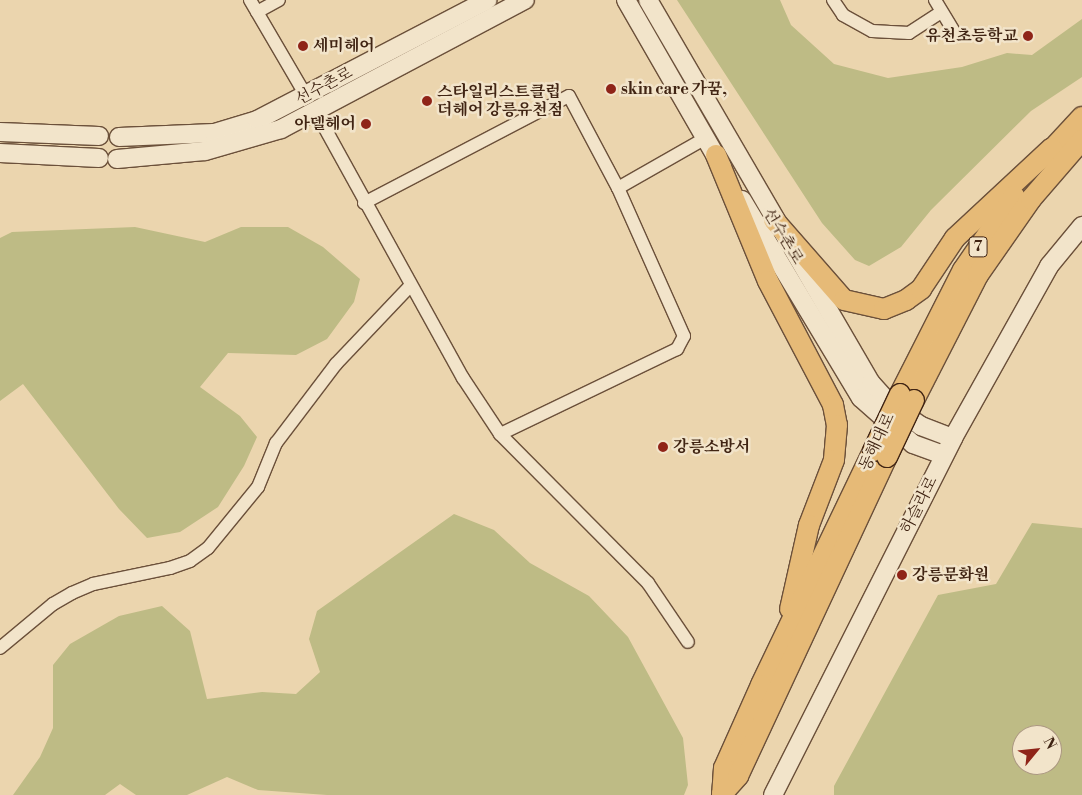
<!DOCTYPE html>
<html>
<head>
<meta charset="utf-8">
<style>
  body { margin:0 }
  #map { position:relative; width:1082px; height:795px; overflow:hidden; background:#ebd5ae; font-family:"Libre Bodoni","Noto Serif KR",serif }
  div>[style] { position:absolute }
  .green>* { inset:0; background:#bebb85 }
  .roads { filter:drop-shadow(1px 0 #6b503a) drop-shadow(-1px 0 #6b503a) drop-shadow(0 1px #6b503a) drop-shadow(0 -1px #6b503a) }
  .street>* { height:12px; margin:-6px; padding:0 6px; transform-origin:6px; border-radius:6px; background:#f2e4ca }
  .secondary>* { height:18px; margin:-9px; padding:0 9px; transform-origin:9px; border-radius:9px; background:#f2e4ca }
  .primary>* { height:20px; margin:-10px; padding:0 10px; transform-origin:10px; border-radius:10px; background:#e6ba77 }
  .bridges { filter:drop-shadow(1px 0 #402413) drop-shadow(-1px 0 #402413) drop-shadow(0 1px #402413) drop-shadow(0 -1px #402413) }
  .primary-bridge>* { height:20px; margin:-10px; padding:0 10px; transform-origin:10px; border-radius:10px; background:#e6ba77 }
  .dots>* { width:14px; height:14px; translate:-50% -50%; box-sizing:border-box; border:2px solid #f2e4ca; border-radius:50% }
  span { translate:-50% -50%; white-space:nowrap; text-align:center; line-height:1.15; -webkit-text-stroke:5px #f2e4ca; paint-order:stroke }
  .shield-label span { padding:1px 4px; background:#f2e4ca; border:1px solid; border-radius:4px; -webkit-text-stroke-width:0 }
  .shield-label { font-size:15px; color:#402413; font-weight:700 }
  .poi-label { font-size:16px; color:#402413; font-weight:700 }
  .right { translate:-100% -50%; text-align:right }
  .left { translate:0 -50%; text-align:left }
  .street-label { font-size:16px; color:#402413 }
  .north { position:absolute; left:1012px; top:725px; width:50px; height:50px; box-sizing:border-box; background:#f2e4ca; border:1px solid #ab9781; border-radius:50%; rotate:62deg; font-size:14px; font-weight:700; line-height:20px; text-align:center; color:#402413 }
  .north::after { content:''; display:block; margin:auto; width:18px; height:22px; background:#8f2418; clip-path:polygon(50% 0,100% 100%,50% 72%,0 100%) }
</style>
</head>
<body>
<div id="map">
  <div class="green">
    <div style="clip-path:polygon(677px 0,780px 0,791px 25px,834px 64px,888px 78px,962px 67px,1007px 53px,1032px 55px,1082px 19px,1082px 77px,1031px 111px,931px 210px,901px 247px,869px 266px,855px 260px,822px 223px)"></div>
    <div style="clip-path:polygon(135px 227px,205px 242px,241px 227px,288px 227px,323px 247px,360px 279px,354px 302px,327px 339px,296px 355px,228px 353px,200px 387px,240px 416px,257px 437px,244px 466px,218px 507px,180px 532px,147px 538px,119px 509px,23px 384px,0 401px,0 238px,12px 232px)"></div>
    <div style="clip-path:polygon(454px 514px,494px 530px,530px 563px,589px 596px,628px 637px,683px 738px,688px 785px,684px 795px,327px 795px,258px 790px,227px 777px,187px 795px,136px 795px,120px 784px,105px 795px,13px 795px,40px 757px,53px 728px,53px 665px,70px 644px,119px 616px,162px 606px,190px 631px,207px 699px,262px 692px,296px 694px,320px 672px,309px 639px,317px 611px)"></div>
    <div style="clip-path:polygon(evenodd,1032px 523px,1082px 528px,1082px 795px,834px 795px,834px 786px,938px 595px,996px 584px,1032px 523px,1022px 735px,1052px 735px,1052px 765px,1022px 765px,1022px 735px)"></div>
  </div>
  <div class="roads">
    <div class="street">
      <div style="left:250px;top:0;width:111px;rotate:59.7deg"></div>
      <div style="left:833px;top:0;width:18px;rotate:56deg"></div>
      <div style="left:843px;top:15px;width:33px;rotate:29deg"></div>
      <div style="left:872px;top:31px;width:37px;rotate:3deg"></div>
      <div style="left:909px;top:33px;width:38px;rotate:-33deg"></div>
      <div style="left:935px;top:0;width:37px;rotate:59deg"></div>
      <div style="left:257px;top:12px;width:25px;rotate:-29deg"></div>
      <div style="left:316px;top:112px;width:304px;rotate:61.1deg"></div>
      <div style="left:463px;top:378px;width:67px;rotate:56.5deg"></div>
      <div style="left:500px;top:434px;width:210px;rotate:45.2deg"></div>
      <div style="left:648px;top:583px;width:71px;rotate:55.9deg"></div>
      <div style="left:618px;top:188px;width:99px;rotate:-29.7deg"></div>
      <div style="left:364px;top:203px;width:231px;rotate:-27.6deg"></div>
      <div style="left:569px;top:96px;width:104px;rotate:62deg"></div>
      <div style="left:618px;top:188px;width:162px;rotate:66deg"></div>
      <div style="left:684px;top:336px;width:15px;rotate:118deg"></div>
      <div style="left:677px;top:349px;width:196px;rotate:154.3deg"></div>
      <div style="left:0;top:648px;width:69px;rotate:-39.7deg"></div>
      <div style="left:53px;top:604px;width:22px;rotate:-30deg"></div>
      <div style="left:72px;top:593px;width:23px;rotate:-23deg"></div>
      <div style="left:93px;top:584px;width:79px;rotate:-11.7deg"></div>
      <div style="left:170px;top:568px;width:21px;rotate:-19deg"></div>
      <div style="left:190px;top:561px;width:22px;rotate:-36deg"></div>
      <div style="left:208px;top:548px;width:79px;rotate:-50.7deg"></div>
      <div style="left:258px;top:487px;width:48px;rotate:-67.8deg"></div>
      <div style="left:276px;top:443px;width:99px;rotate:-52.8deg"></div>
      <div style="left:336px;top:364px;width:108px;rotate:-46.5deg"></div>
    </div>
    <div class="secondary">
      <div style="left:626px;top:0;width:193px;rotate:60.1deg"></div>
      <div style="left:648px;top:0;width:443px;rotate:59.8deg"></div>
      <div style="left:871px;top:383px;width:30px;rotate:48deg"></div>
      <div style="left:891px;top:405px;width:37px;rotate:35deg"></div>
      <div style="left:921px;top:426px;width:34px;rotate:21deg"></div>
      <div style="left:0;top:132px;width:99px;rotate:2.3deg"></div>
      <div style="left:119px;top:137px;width:95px;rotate:-2.4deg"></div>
      <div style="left:214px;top:133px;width:45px;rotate:-16.8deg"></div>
      <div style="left:257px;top:120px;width:260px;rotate:-27.5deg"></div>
      <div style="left:0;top:153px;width:99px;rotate:2.9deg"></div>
      <div style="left:117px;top:159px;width:88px;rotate:-5.2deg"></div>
      <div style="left:205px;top:151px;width:79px;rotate:-16.1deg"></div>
      <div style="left:281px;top:129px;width:276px;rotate:-27.9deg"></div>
      <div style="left:742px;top:200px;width:231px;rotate:59deg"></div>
      <div style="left:861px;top:398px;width:69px;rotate:41.5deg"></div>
      <div style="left:913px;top:444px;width:33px;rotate:20deg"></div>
      <div style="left:773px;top:795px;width:400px;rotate:-63.2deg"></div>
      <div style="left:953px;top:438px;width:197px;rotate:-60.8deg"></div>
      <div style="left:1049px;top:266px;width:52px;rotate:-50.5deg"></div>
    </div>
    <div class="primary">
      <div style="left:716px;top:155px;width:136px;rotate:67.6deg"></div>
      <div style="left:768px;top:281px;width:140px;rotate:62.3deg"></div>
      <div style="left:833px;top:405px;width:20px;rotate:79deg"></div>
      <div style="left:837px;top:425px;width:35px;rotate:95deg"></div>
      <div style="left:834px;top:460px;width:70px;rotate:111deg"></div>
      <div style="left:809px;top:525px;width:86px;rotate:102.7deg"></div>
      <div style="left:1044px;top:158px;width:56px;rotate:-47.2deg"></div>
      <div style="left:774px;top:220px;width:106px;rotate:48.8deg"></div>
      <div style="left:844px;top:300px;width:41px;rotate:12.7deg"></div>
      <div style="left:884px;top:309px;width:24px;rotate:-22deg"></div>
      <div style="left:906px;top:300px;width:19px;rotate:-36deg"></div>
      <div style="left:921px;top:289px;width:61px;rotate:-56.3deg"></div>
      <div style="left:955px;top:238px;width:132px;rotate:-42.9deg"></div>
      <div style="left:900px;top:394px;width:139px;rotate:-63.1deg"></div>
      <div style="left:963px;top:270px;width:90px;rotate:-55.4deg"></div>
      <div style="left:914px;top:400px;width:140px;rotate:-62.9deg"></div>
      <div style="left:978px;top:275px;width:93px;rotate:-55.1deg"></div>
      <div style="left:1031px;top:199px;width:78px;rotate:-49.2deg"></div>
      <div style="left:873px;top:451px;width:259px;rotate:115.6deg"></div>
      <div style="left:761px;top:685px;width:91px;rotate:114deg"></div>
      <div style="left:724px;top:768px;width:26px;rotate:94deg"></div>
      <div style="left:722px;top:794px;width:24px;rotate:-48deg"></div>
      <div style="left:738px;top:776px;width:352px;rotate:-65deg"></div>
    </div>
  </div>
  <div class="bridges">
    <div class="primary-bridge">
      <div style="left:873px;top:451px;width:63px;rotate:-64.7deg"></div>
      <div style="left:887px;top:457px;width:63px;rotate:-64.7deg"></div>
    </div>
  </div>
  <div class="dots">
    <div style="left:1028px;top:36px;background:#8f2418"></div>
    <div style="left:303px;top:46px;background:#8f2418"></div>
    <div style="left:611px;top:89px;background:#8f2418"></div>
    <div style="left:427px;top:101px;background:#8f2418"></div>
    <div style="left:366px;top:124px;background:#8f2418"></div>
    <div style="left:663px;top:447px;background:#8f2418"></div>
    <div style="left:902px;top:575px;background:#8f2418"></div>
  </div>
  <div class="shield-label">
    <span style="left:978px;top:247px">7</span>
  </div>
  <div class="poi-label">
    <span class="right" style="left:1018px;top:36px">유천초등학교</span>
    <span class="left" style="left:313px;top:46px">세미헤어</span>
    <span class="left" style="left:621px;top:89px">skin care 가꿈,</span>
    <span class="left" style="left:437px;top:101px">스타일리스트클럽<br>더헤어 강릉유천점</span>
    <span class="right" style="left:356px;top:124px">아델헤어</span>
    <span class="left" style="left:673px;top:447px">강릉소방서</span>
    <span class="left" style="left:912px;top:575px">강릉문화원</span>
  </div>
  <div class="street-label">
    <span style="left:324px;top:86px;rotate:-28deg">선수촌로</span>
    <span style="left:783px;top:236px;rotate:59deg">선수촌로</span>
    <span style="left:877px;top:442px;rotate:-65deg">동해대로</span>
    <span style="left:919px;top:505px;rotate:-63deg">하슬라로</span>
  </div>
  <div class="north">N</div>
</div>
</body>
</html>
